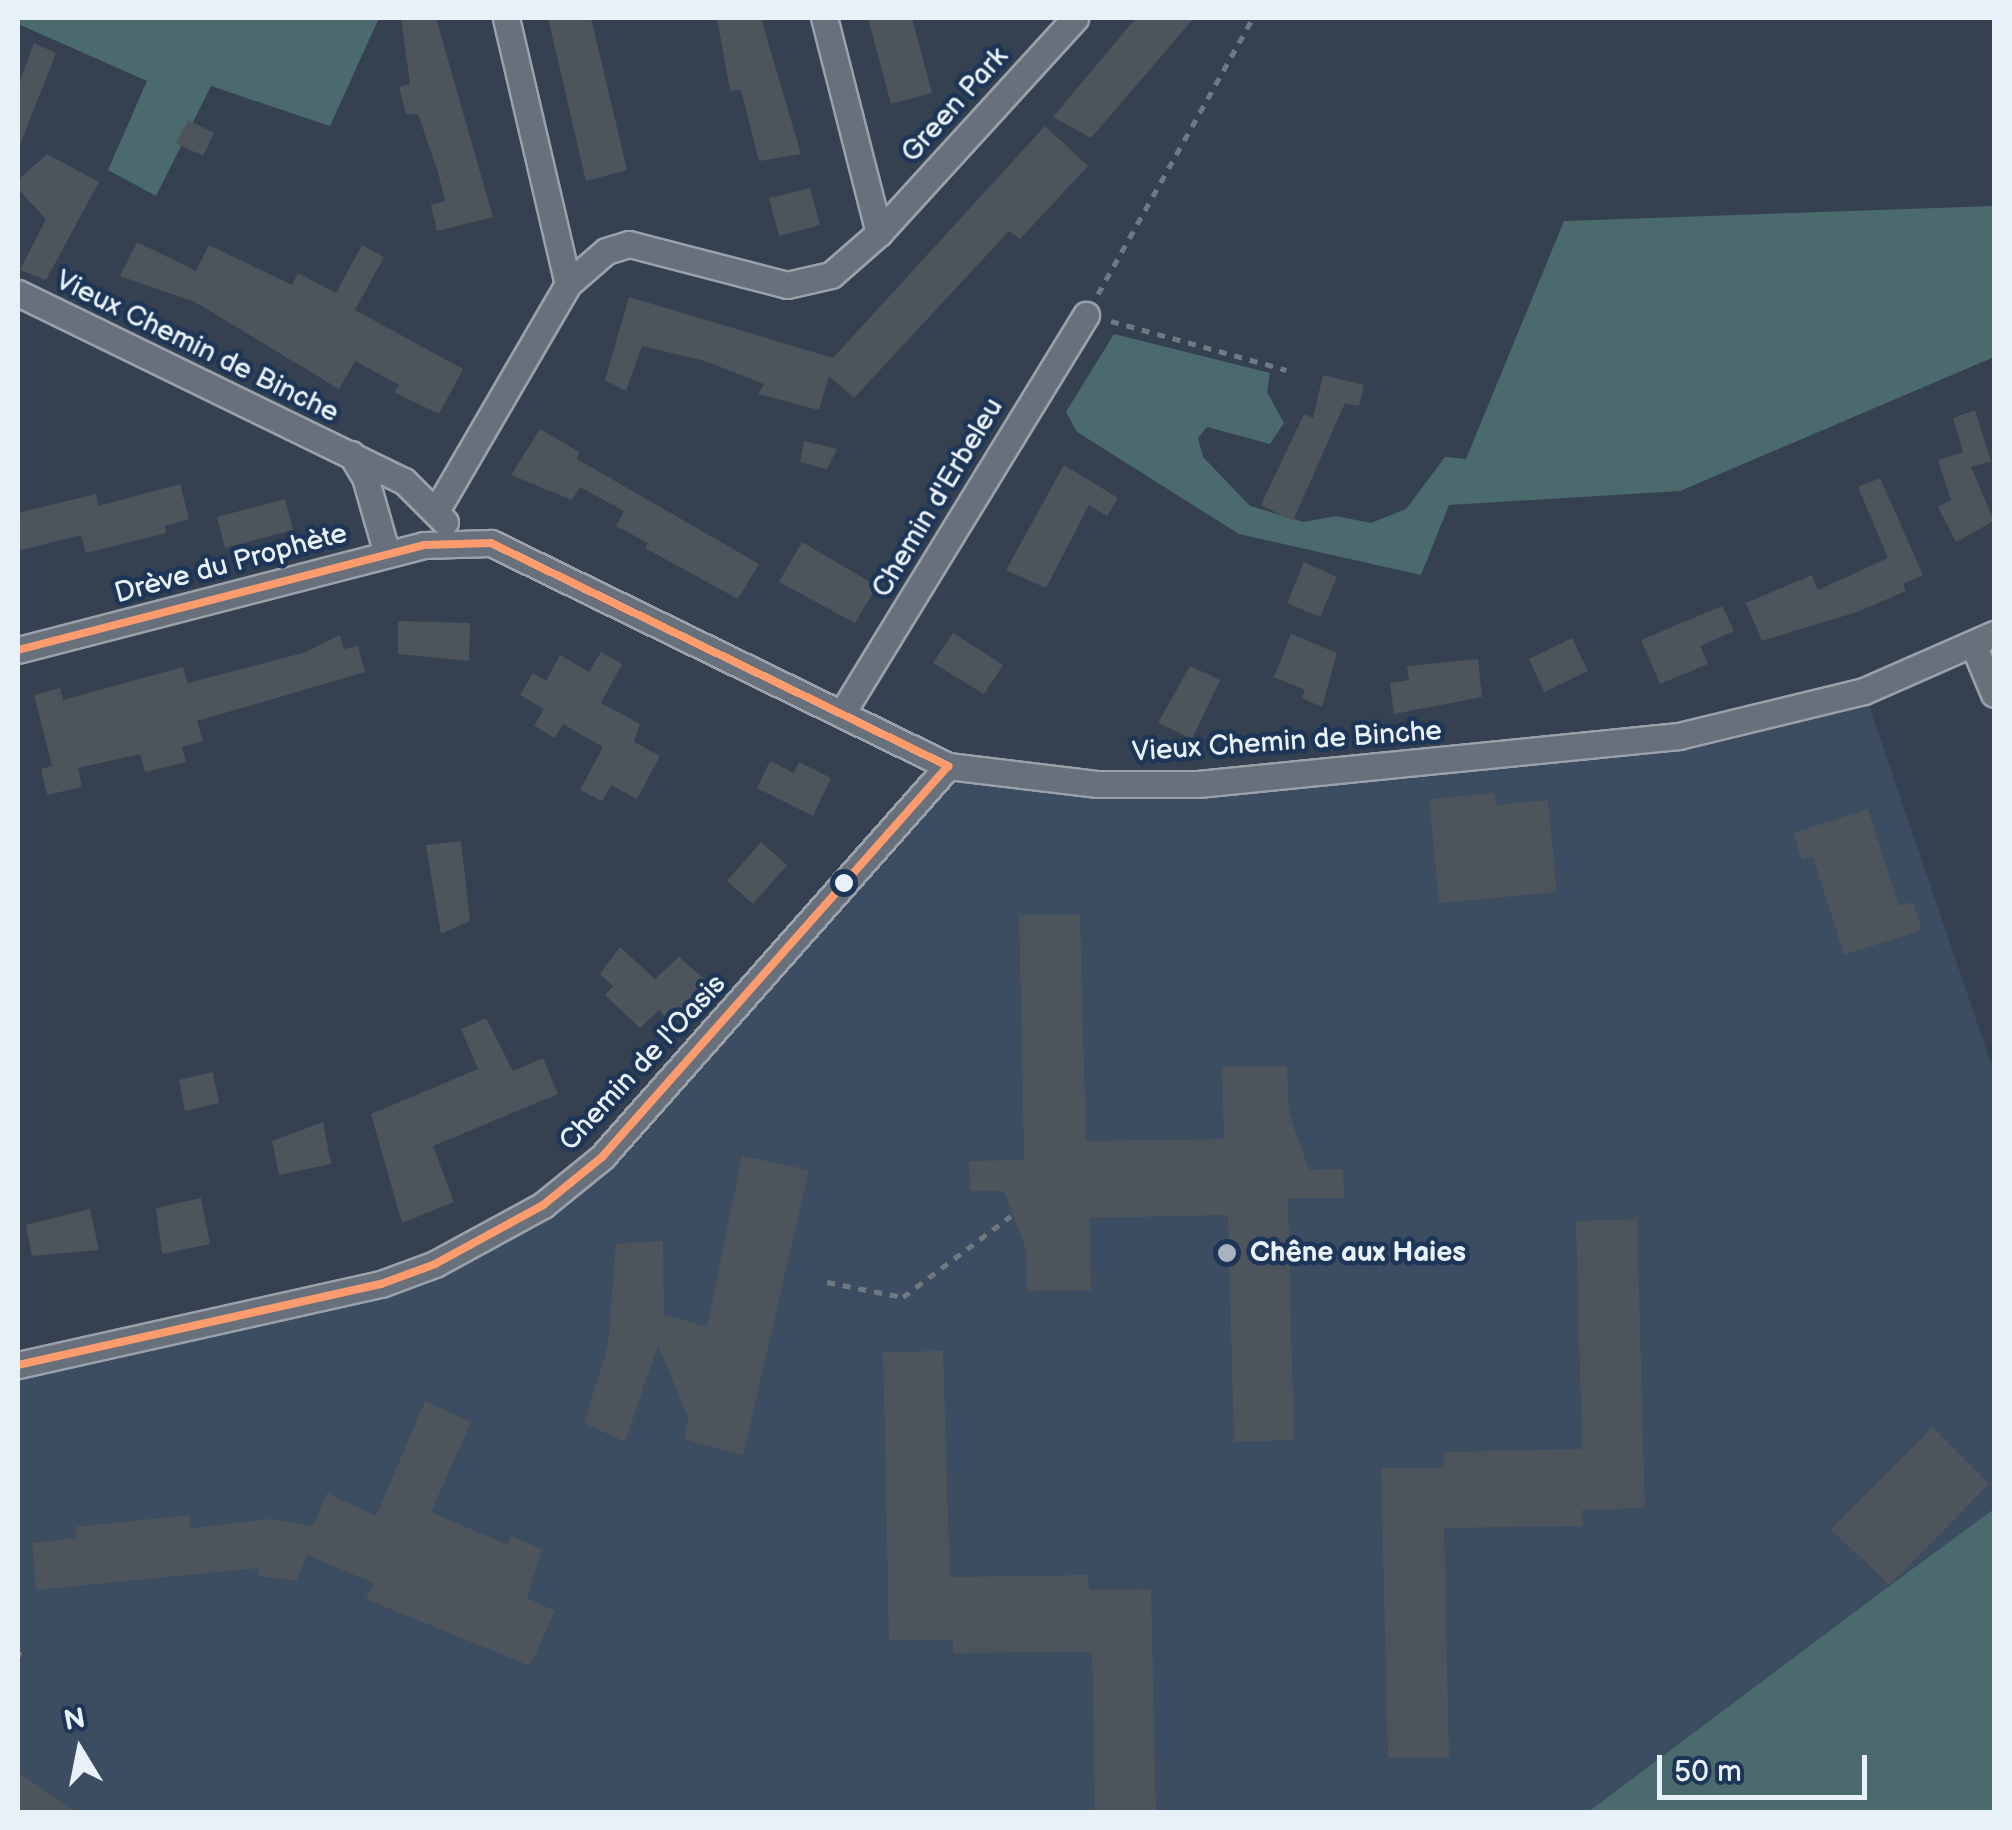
<!DOCTYPE html>
<html>
<head>
<meta charset="utf-8">
<style>
  body { margin:0 }
  #map { position:relative; width:2012px; height:1830px; overflow:hidden; background:#354050; font-family:"Balsamiq Sans",sans-serif }
  div>[style] { position:absolute }
  .built>* { inset:0; background:#3c4c61 }
  .green>* { inset:0; background:#4b6a6d }
  .building>* { inset:0; background:#4e545c }
  .path>* { height:5px; margin-top:-2.5px; transform-origin:0; background:repeating-linear-gradient(90deg,#707881 0 8px,transparent 0 16px) }
  .roads { filter:drop-shadow(2px 0 #9aa1aa) drop-shadow(-2px 0 #9aa1aa) drop-shadow(0 2px #9aa1aa) drop-shadow(0 -2px #9aa1aa) }
  .minor>* { height:25px; margin:-12.5px; padding:0 12.5px; transform-origin:12.5px; border-radius:12.5px; background:#68707b }
  .bus-1>* { height:8px; margin:-4px; padding:0 4px; transform-origin:4px; border-radius:4px; background:#fc9b6d }
  .dots>* { width:28px; height:28px; translate:-50% -50%; box-sizing:border-box; border:5px solid #1d3557; border-radius:50% }
  span { translate:-50% -50%; white-space:nowrap; text-align:center; line-height:1.15; -webkit-text-stroke:9px #1d3557; paint-order:stroke }
  .street-label { font-size:28px; color:#e8f1f8 }
  .poi-label { font-size:28px; color:#e8f1f8; font-weight:700 }
  .left { translate:0 -50%; text-align:left }
  .frame { position:absolute; inset:0; border:20px solid #e8f1f8; pointer-events:none }
  .north { position:absolute; left:30px; top:1700px; width:100px; height:100px; -webkit-text-stroke:8px #1d3557; paint-order:stroke; rotate:350deg; font-size:28px; font-weight:700; line-height:40px; text-align:center; color:#e8f1f8 }
  .north::after { content:''; display:block; margin:auto; width:35px; height:45px; background:#e8f1f8; clip-path:polygon(50% 0,100% 100%,50% 72%,0 100%) }
  .scale { position:absolute; left:1657px; top:1755px; width:210px; height:45px; box-sizing:border-box; border:5px solid #e8f1f8; border-top:0; padding-left:12px; font-size:30px; line-height:35px; white-space:nowrap; color:#e8f1f8; -webkit-text-stroke:8px #1d3557; paint-order:stroke }
</style>
</head>
<body>
<div id="map">
  <div class="built">
    <div style="clip-path:polygon(1864px 691px,1994px 1072px,1994px 1812px,18px 1812px,18px 1365px,381px 1284px,543px 1205px,948px 766px,1096px 784px,1611px 745px)"></div>
  </div>
  <div class="green">
    <div style="clip-path:polygon(18px 18px,379px 18px,330px 126px,211px 86px,156px 196px,108px 170px,147px 81px,18px 24px)"></div>
    <div style="clip-path:polygon(1994px 206px,1994px 357px,1680px 491px,1449px 505px,1421px 575px,1239px 534px,1077px 432px,1066px 412px,1114px 334px,1270px 373px,1267px 392px,1284px 423px,1270px 444px,1207px 427px,1198px 438px,1203px 457px,1250px 506px,1304px 522px,1336px 516px,1371px 523px,1406px 509px,1445px 457px,1466px 459px,1564px 221px)"></div>
    <div style="clip-path:polygon(1994px 1509px,1994px 1812px,1588px 1812px,1876px 1596px)"></div>
  </div>
  <div class="building">
    <div style="clip-path:polygon(401px 18px,436px 18px,493px 217px,437px 231px,431px 205px,445px 201px,438px 172px,418px 114px,406px 114px,399px 87px,410px 84px)"></div>
    <div style="clip-path:polygon(548px 18px,591px 18px,627px 170px,586px 181px)"></div>
    <div style="clip-path:polygon(717px 18px,761px 18px,801px 154px,759px 161px,741px 90px,730px 91px)"></div>
    <div style="clip-path:polygon(868px 18px,912px 18px,932px 93px,891px 104px)"></div>
    <div style="clip-path:polygon(1136px 18px,1194px 18px,1091px 138px,1053px 117px)"></div>
    <div style="clip-path:polygon(34px 43px,56px 53px,19px 147px,18px 86px)"></div>
    <div style="clip-path:polygon(188px 120px,214px 133px,203px 156px,176px 143px)"></div>
    <div style="clip-path:polygon(1045px 126px,1088px 166px,1020px 239px,1009px 231px,854px 398px,829px 376px,819px 410px,758px 394px,764px 384px,705px 361px,642px 346px,626px 391px,605px 380px,629px 297px,833px 358px)"></div>
    <div style="clip-path:polygon(47px 154px,99px 182px,46px 280px,20px 270px,46px 219px,18px 189px,18px 180px)"></div>
    <div style="clip-path:polygon(810px 188px,820px 225px,779px 236px,769px 198px)"></div>
    <div style="clip-path:polygon(137px 242px,196px 271px,209px 245px,292px 285px,298px 273px,336px 293px,362px 245px,384px 257px,355px 310px,463px 369px,439px 414px,394px 392px,399px 385px,355px 361px,339px 389px,195px 302px,120px 276px)"></div>
    <div style="clip-path:polygon(1323px 375px,1364px 385px,1359px 406px,1345px 403px,1293px 521px,1261px 505px,1304px 414px,1313px 418px)"></div>
    <div style="clip-path:polygon(1975px 410px,1991px 461px,1971px 467px,1994px 521px,1956px 542px,1938px 507px,1951px 500px,1938px 460px,1963px 452px,1953px 418px)"></div>
    <div style="clip-path:polygon(540px 429px,579px 452px,577px 459px,759px 564px,738px 599px,645px 548px,648px 543px,616px 526px,624px 511px,598px 497px,580px 487px,572px 500px,511px 475px)"></div>
    <div style="clip-path:polygon(804px 441px,837px 449px,827px 469px,800px 462px)"></div>
    <div style="clip-path:polygon(1064px 465px,1118px 498px,1107px 516px,1089px 505px,1046px 588px,1006px 570px)"></div>
    <div style="clip-path:polygon(1880px 478px,1923px 575px,1903px 584px,1906px 591px,1857px 612px,1762px 641px,1746px 603px,1812px 575px,1818px 590px,1888px 558px,1858px 487px)"></div>
    <div style="clip-path:polygon(180px 484px,189px 519px,165px 526px,166px 533px,86px 553px,81px 535px,18px 551px,18px 513px,96px 494px,98px 506px)"></div>
    <div style="clip-path:polygon(285px 499px,293px 530px,225px 548px,217px 517px)"></div>
    <div style="clip-path:polygon(802px 542px,877px 586px,855px 623px,779px 582px)"></div>
    <div style="clip-path:polygon(1304px 562px,1337px 577px,1320px 617px,1287px 603px)"></div>
    <div style="clip-path:polygon(1722px 606px,1734px 631px,1700px 646px,1708px 664px,1660px 684px,1641px 640px)"></div>
    <div style="clip-path:polygon(398px 621px,470px 623px,469px 661px,398px 654px)"></div>
    <div style="clip-path:polygon(953px 633px,1003px 665px,984px 694px,933px 663px)"></div>
    <div style="clip-path:polygon(1291px 634px,1337px 653px,1322px 707px,1302px 698px,1305px 690px,1274px 677px)"></div>
    <div style="clip-path:polygon(340px 635px,344px 649px,358px 646px,365px 672px,197px 721px,203px 741px,182px 747px,186px 762px,145px 772px,140px 754px,78px 768px,82px 787px,47px 795px,41px 769px,52px 766px,34px 695px,60px 688px,63px 700px,183px 667px,188px 683px,303px 653px)"></div>
    <div style="clip-path:polygon(1572px 638px,1588px 671px,1544px 692px,1529px 659px)"></div>
    <div style="clip-path:polygon(601px 652px,622px 664px,601px 703px,640px 724px,634px 742px,660px 756px,637px 799px,611px 785px,602px 801px,580px 790px,603px 747px,563px 724px,555px 738px,534px 726px,544px 709px,520px 695px,533px 673px,546px 681px,560px 655px,589px 672px)"></div>
    <div style="clip-path:polygon(1478px 659px,1482px 697px,1394px 714px,1390px 683px,1409px 680px,1407px 666px)"></div>
    <div style="clip-path:polygon(1190px 666px,1220px 680px,1192px 739px,1158px 723px)"></div>
    <div style="clip-path:polygon(770px 761px,794px 773px,799px 762px,831px 778px,813px 816px,757px 788px)"></div>
    <div style="clip-path:polygon(1494px 793px,1496px 805px,1548px 800px,1557px 892px,1439px 903px,1429px 799px)"></div>
    <div style="clip-path:polygon(1868px 809px,1899px 906px,1913px 902px,1922px 930px,1844px 955px,1813px 857px,1802px 860px,1793px 833px)"></div>
    <div style="clip-path:polygon(461px 841px,470px 921px,441px 934px,426px 845px)"></div>
    <div style="clip-path:polygon(761px 842px,787px 865px,753px 904px,727px 881px)"></div>
    <div style="clip-path:polygon(1019px 915px,1080px 915px,1086px 1141px,1224px 1139px,1222px 1067px,1287px 1066px,1289px 1113px,1309px 1170px,1343px 1169px,1344px 1198px,1288px 1198px,1294px 1440px,1234px 1442px,1228px 1215px,1090px 1218px,1091px 1290px,1027px 1291px,1026px 1249px,1004px 1191px,970px 1191px,969px 1161px,1024px 1160px)"></div>
    <div style="clip-path:polygon(620px 947px,655px 979px,679px 957px,710px 984px,672px 1024px,659px 1010px,640px 1028px,605px 995px,613px 986px,600px 974px)"></div>
    <div style="clip-path:polygon(486px 1018px,513px 1071px,543px 1058px,558px 1094px,433px 1146px,454px 1202px,402px 1223px,371px 1114px,478px 1069px,461px 1029px)"></div>
    <div style="clip-path:polygon(213px 1072px,219px 1103px,185px 1111px,179px 1080px)"></div>
    <div style="clip-path:polygon(323px 1122px,331px 1164px,279px 1175px,272px 1141px)"></div>
    <div style="clip-path:polygon(742px 1156px,809px 1170px,743px 1456px,684px 1439px,688px 1417px,658px 1345px,625px 1442px,584px 1423px,608px 1345px,616px 1244px,663px 1241px,664px 1314px,707px 1327px)"></div>
    <div style="clip-path:polygon(201px 1198px,210px 1244px,162px 1254px,156px 1208px)"></div>
    <div style="clip-path:polygon(90px 1209px,99px 1250px,32px 1256px,26px 1225px)"></div>
    <div style="clip-path:polygon(1637px 1219px,1645px 1508px,1582px 1510px,1583px 1526px,1444px 1528px,1449px 1757px,1388px 1758px,1381px 1468px,1443px 1468px,1444px 1452px,1582px 1449px,1576px 1221px)"></div>
    <div style="clip-path:polygon(943px 1351px,950px 1577px,1088px 1575px,1089px 1590px,1151px 1589px,1156px 1812px,1095px 1812px,1092px 1652px,953px 1653px,953px 1640px,889px 1640px,883px 1352px)"></div>
    <div style="clip-path:polygon(425px 1401px,471px 1422px,431px 1512px,508px 1545px,511px 1536px,542px 1549px,527px 1598px,555px 1611px,530px 1666px,366px 1599px,374px 1583px,307px 1555px,296px 1581px,260px 1576px,258px 1568px,36px 1590px,32px 1543px,76px 1538px,75px 1527px,189px 1515px,191px 1528px,269px 1519px,313px 1526px,327px 1493px,376px 1516px)"></div>
    <div style="clip-path:polygon(1932px 1427px,1989px 1484px,1889px 1585px,1831px 1529px)"></div>
    <div style="clip-path:polygon(18px 1772px,76px 1812px,18px 1812px)"></div>
  </div>
  <div class="path">
    <div style="left:1098px;top:294px;width:317px;rotate:-60.7deg"></div>
    <div style="left:1111px;top:321px;width:182px;rotate:15.6deg"></div>
    <div style="left:827px;top:1282px;width:77px;rotate:11.2deg"></div>
    <div style="left:903px;top:1297px;width:135px;rotate:-36.9deg"></div>
    <div style="left:18px;top:1657px;width:6px;rotate:-72deg"></div>
  </div>
  <div class="roads">
    <div class="minor">
      <div style="left:506px;top:18px;width:273px;rotate:76.9deg"></div>
      <div style="left:879px;top:233px;width:291px;rotate:-47.6deg"></div>
      <div style="left:18px;top:293px;width:429px;rotate:26deg"></div>
      <div style="left:404px;top:481px;width:58px;rotate:45deg"></div>
      <div style="left:351px;top:454px;width:27px;rotate:59deg"></div>
      <div style="left:365px;top:477px;width:80px;rotate:74.1deg"></div>
      <div style="left:436px;top:511px;width:263px;rotate:-59.8deg"></div>
      <div style="left:568px;top:284px;width:50px;rotate:-41deg"></div>
      <div style="left:606px;top:251px;width:24px;rotate:-17deg"></div>
      <div style="left:629px;top:244px;width:163px;rotate:14.5deg"></div>
      <div style="left:787px;top:285px;width:45px;rotate:-12.8deg"></div>
      <div style="left:831px;top:275px;width:64px;rotate:-41.2deg"></div>
      <div style="left:879px;top:233px;width:222px;rotate:-104.3deg"></div>
      <div style="left:1973px;top:644px;width:54px;rotate:67.2deg"></div>
      <div style="left:18px;top:650px;width:419px;rotate:-14.5deg"></div>
      <div style="left:424px;top:545px;width:67px;rotate:-1.7deg"></div>
      <div style="left:491px;top:543px;width:509px;rotate:26.01deg"></div>
      <div style="left:948px;top:766px;width:149px;rotate:6.9deg"></div>
      <div style="left:1096px;top:784px;width:102px"></div>
      <div style="left:1198px;top:784px;width:483px;rotate:-5.7deg"></div>
      <div style="left:1679px;top:736px;width:190px;rotate:-13.7deg"></div>
      <div style="left:1864px;top:691px;width:142px;rotate:-23.7deg"></div>
      <div style="left:842px;top:713px;width:467px;rotate:-58.5deg"></div>
      <div style="left:18px;top:1365px;width:372px;rotate:-12.6deg"></div>
      <div style="left:381px;top:1284px;width:58px;rotate:-20.3deg"></div>
      <div style="left:435px;top:1264px;width:123px;rotate:-28.6deg"></div>
      <div style="left:543px;top:1205px;width:76px;rotate:-39.1deg"></div>
      <div style="left:602px;top:1157px;width:522px;rotate:-48.49deg"></div>
    </div>
  </div>
  <div class="bus-1">
    <div style="left:18px;top:650px;width:419px;rotate:-14.5deg"></div>
    <div style="left:424px;top:545px;width:67px;rotate:-1.7deg"></div>
    <div style="left:491px;top:543px;width:509px;rotate:26.01deg"></div>
    <div style="left:18px;top:1365px;width:372px;rotate:-12.6deg"></div>
    <div style="left:381px;top:1284px;width:58px;rotate:-20.3deg"></div>
    <div style="left:435px;top:1264px;width:123px;rotate:-28.6deg"></div>
    <div style="left:543px;top:1205px;width:76px;rotate:-39.1deg"></div>
    <div style="left:602px;top:1157px;width:522px;rotate:-48.49deg"></div>
  </div>
  <div class="dots">
    <div style="left:844px;top:883px;background:#e8f1f8"></div>
    <div style="left:1227px;top:1253px;background:#a9b3bd"></div>
  </div>
  <div class="street-label">
    <span style="left:955px;top:105px;rotate:-48deg">Green Park</span>
    <span style="left:197px;top:347px;rotate:26deg">Vieux Chemin de Binche</span>
    <span style="left:938px;top:498px;rotate:-59deg">Chemin d'Erbeleu</span>
    <span style="left:231px;top:564px;rotate:-15deg">Drève du Prophète</span>
    <span style="left:1287px;top:742px;rotate:-4deg">Vieux Chemin de Binche</span>
    <span style="left:643px;top:1063px;rotate:-47deg">Chemin de l'Oasis</span>
  </div>
  <div class="poi-label">
    <span class="left" style="left:1250px;top:1253px">Chêne aux Haies</span>
  </div>
  <div class="frame"></div>
  <div class="north">N</div>
  <div class="scale">50 m</div>
</div>
</body>
</html>
